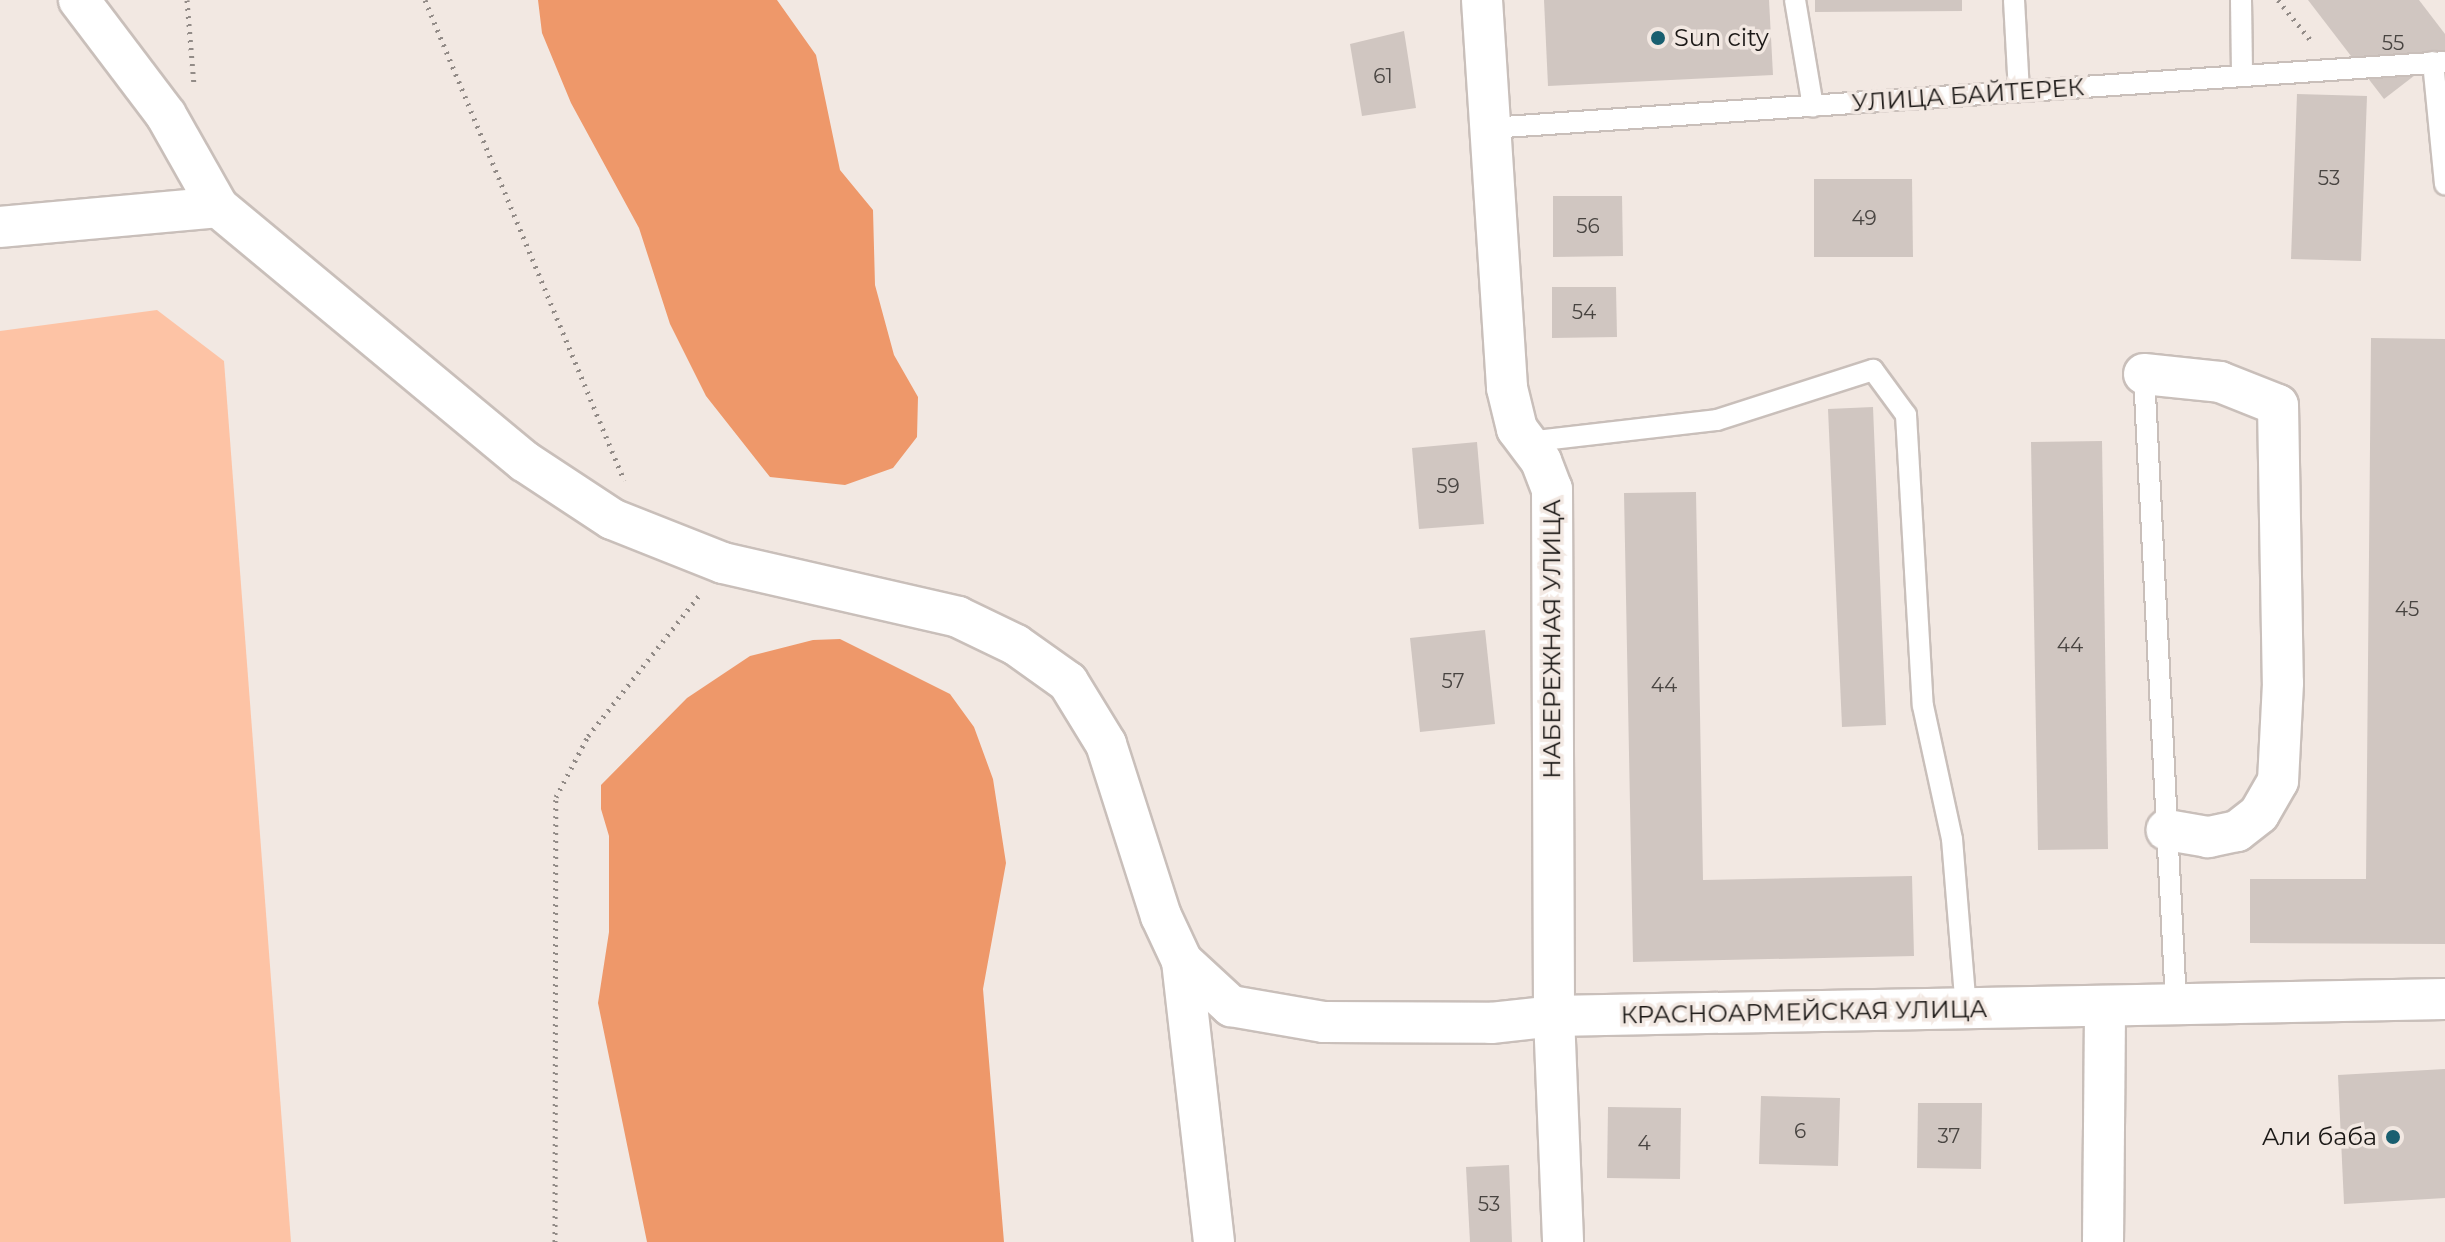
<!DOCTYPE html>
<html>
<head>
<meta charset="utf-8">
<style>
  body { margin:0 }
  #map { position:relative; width:2445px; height:1242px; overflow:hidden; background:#f2e8e2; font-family:Montserrat,sans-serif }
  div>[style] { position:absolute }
  .green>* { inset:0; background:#fdc3a5 }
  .water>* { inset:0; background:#ee986a }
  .building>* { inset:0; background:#d0c6c1 }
  .path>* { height:5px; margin-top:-2.5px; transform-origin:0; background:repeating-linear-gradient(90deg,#928b87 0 2px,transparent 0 8px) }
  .roads { filter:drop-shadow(2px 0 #c9bfba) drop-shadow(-2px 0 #c9bfba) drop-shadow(0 2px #c9bfba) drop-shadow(0 -2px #c9bfba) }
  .lane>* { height:20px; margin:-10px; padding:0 10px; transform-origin:10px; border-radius:10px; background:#fff }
  .street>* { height:40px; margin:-20px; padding:0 20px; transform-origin:20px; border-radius:20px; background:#fff }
  .dots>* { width:22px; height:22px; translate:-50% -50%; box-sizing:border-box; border:4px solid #f2e8e2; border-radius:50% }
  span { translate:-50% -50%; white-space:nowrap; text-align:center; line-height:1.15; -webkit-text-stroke:7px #f2e8e2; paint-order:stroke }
  .number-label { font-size:20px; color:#484441 }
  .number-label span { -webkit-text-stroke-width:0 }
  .poi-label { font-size:24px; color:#1b1816 }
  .left { translate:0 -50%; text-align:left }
  .right { translate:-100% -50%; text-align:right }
  .street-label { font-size:24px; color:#1b1816 }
</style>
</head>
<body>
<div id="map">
  <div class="green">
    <div style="clip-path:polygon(157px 310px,224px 361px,291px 1242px,0 1242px,0 331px)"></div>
  </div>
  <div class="water">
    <div style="clip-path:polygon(538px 0,777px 0,816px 55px,840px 170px,873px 210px,875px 285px,894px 355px,918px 397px,917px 437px,893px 468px,845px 485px,770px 477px,706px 396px,670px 324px,639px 228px,571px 103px,542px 33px)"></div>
    <div style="clip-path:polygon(840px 639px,950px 694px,974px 727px,993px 779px,1006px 863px,983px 989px,1004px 1242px,647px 1242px,598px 1003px,609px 932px,609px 836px,601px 809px,601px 785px,687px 698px,750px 656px,813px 640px)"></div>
  </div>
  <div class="building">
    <div style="clip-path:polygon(1544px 0,1769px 0,1773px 75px,1548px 86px)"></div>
    <div style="clip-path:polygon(1815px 0,1962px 0,1962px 11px,1815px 12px)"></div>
    <div style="clip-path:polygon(2308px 0,2419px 0,2445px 34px,2445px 52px,2384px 99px)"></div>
    <div style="clip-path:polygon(1404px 31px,1416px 108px,1362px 116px,1350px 44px)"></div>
    <div style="clip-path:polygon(2297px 94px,2367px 96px,2361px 261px,2291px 259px)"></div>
    <div style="clip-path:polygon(1814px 179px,1912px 179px,1913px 257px,1814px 257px)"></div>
    <div style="clip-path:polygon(1553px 196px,1622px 196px,1623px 256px,1553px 257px)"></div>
    <div style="clip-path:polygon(1552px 287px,1616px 287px,1617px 337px,1552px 338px)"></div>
    <div style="clip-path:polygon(2371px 338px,2445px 339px,2445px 944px,2250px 943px,2250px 879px,2366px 879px)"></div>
    <div style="clip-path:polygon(1873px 407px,1886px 725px,1842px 727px,1828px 409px)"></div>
    <div style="clip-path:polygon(2102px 441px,2108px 849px,2038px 850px,2031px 442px)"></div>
    <div style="clip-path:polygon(1477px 442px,1484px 524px,1419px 529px,1412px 448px)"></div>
    <div style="clip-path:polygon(1696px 492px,1703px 880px,1912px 876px,1914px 956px,1633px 962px,1624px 493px)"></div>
    <div style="clip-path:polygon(1485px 630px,1495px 724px,1420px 732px,1410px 638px)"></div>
    <div style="clip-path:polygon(2445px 1069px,2445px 1198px,2344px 1204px,2338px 1075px)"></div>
    <div style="clip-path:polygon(1761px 1096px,1840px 1098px,1838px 1166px,1759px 1164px)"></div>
    <div style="clip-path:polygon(1918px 1103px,1982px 1103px,1981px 1169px,1917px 1168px)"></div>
    <div style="clip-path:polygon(1608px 1107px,1681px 1108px,1680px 1179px,1607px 1178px)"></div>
    <div style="clip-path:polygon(1509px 1165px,1512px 1242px,1470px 1242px,1466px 1167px)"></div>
  </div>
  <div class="path">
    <div style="left:187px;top:0;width:86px;rotate:85.3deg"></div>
    <div style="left:425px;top:0;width:520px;rotate:67.48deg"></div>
    <div style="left:2278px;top:0;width:55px;rotate:50.9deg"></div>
    <div style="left:555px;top:1242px;width:445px;rotate:-89.9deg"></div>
    <div style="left:556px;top:797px;width:69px;rotate:-62.3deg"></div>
    <div style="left:588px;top:736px;width:181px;rotate:-51.7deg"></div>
  </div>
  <div class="roads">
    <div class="lane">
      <div style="left:1795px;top:0;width:108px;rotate:80.4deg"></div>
      <div style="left:2014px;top:0;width:91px;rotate:86.9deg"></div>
      <div style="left:2241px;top:0;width:76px;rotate:89.2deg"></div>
      <div style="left:2433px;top:62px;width:123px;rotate:84.4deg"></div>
      <div style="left:1490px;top:128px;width:957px;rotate:-3.95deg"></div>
      <div style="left:2144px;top:374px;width:631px;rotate:87.09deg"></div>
      <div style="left:1527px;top:442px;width:191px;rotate:-6.6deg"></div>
      <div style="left:1717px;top:420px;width:164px;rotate:-17.8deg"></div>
      <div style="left:1873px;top:370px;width:56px;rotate:53.7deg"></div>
      <div style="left:1906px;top:415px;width:291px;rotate:86.7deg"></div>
      <div style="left:1923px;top:706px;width:136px;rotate:77.7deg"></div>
      <div style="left:1952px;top:839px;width:171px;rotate:85.3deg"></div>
    </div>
    <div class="street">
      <div style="left:79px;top:0;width:144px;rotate:52.9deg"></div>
      <div style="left:166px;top:115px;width:106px;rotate:60.5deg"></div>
      <div style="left:218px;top:207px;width:398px;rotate:39.7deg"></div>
      <div style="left:524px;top:461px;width:105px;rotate:33.4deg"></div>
      <div style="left:612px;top:519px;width:119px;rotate:21.6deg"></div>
      <div style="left:723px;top:563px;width:241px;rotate:12.9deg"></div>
      <div style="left:958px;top:617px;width:64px;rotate:25.8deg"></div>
      <div style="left:1016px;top:645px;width:64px;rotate:35.4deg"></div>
      <div style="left:1068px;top:682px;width:73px;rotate:58.5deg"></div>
      <div style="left:1106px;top:744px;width:181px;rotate:72.3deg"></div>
      <div style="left:1161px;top:916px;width:50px;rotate:65deg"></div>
      <div style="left:1182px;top:961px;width:283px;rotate:83.5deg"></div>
      <div style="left:1482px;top:0;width:389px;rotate:86.3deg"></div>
      <div style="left:1507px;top:388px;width:42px;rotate:76.3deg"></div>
      <div style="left:1517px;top:429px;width:40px;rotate:53deg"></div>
      <div style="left:1541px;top:461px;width:30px;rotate:69deg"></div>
      <div style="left:1552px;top:489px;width:527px;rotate:89.78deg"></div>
      <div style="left:1554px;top:1016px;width:226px;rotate:87.7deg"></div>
      <div style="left:0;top:227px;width:219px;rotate:-5.2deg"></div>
      <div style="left:2144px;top:374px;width:76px;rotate:6deg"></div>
      <div style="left:2220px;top:382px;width:62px;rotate:21.6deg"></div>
      <div style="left:2278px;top:405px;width:278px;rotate:89deg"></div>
      <div style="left:2283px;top:683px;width:98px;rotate:92.9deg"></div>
      <div style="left:2278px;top:781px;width:38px;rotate:120deg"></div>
      <div style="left:2259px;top:814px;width:28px;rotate:142deg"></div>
      <div style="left:2237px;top:831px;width:30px;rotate:168deg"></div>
      <div style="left:2208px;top:837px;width:42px;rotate:-170.3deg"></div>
      <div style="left:1182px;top:961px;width:67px;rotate:42.6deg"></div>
      <div style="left:1231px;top:1006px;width:94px;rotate:9.8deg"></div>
      <div style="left:1324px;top:1022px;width:167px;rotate:0.3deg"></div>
      <div style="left:1491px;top:1023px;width:63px;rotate:-6.3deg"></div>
      <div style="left:1554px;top:1016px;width:891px;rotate:-1.09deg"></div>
      <div style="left:2103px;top:1242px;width:236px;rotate:-89.5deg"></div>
    </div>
  </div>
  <div class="dots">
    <div style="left:1658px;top:38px;background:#195f70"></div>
    <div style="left:2393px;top:1137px;background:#195f70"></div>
  </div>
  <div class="number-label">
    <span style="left:2393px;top:43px">55</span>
    <span style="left:1383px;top:76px">61</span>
    <span style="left:2329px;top:178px">53</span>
    <span style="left:1864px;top:218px">49</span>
    <span style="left:1588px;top:226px">56</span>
    <span style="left:1584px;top:312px">54</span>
    <span style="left:1448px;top:486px">59</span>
    <span style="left:2407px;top:609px">45</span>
    <span style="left:2070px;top:645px">44</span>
    <span style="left:1453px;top:681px">57</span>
    <span style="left:1664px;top:685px">44</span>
    <span style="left:1800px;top:1131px">6</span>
    <span style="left:1949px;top:1136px">37</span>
    <span style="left:1644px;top:1143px">4</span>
    <span style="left:1489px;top:1204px">53</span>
  </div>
  <div class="poi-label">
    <span class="left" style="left:1674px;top:38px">Sun city</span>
    <span class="right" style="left:2377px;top:1137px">Али баба</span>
  </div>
  <div class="street-label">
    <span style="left:1968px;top:95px;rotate:-4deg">УЛИЦА БАЙТЕРЕК</span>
    <span style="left:1552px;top:639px;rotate:-90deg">НАБЕРЕЖНАЯ УЛИЦА</span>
    <span style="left:1804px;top:1012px;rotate:-1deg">КРАСНОАРМЕЙСКАЯ УЛИЦА</span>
  </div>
</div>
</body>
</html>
